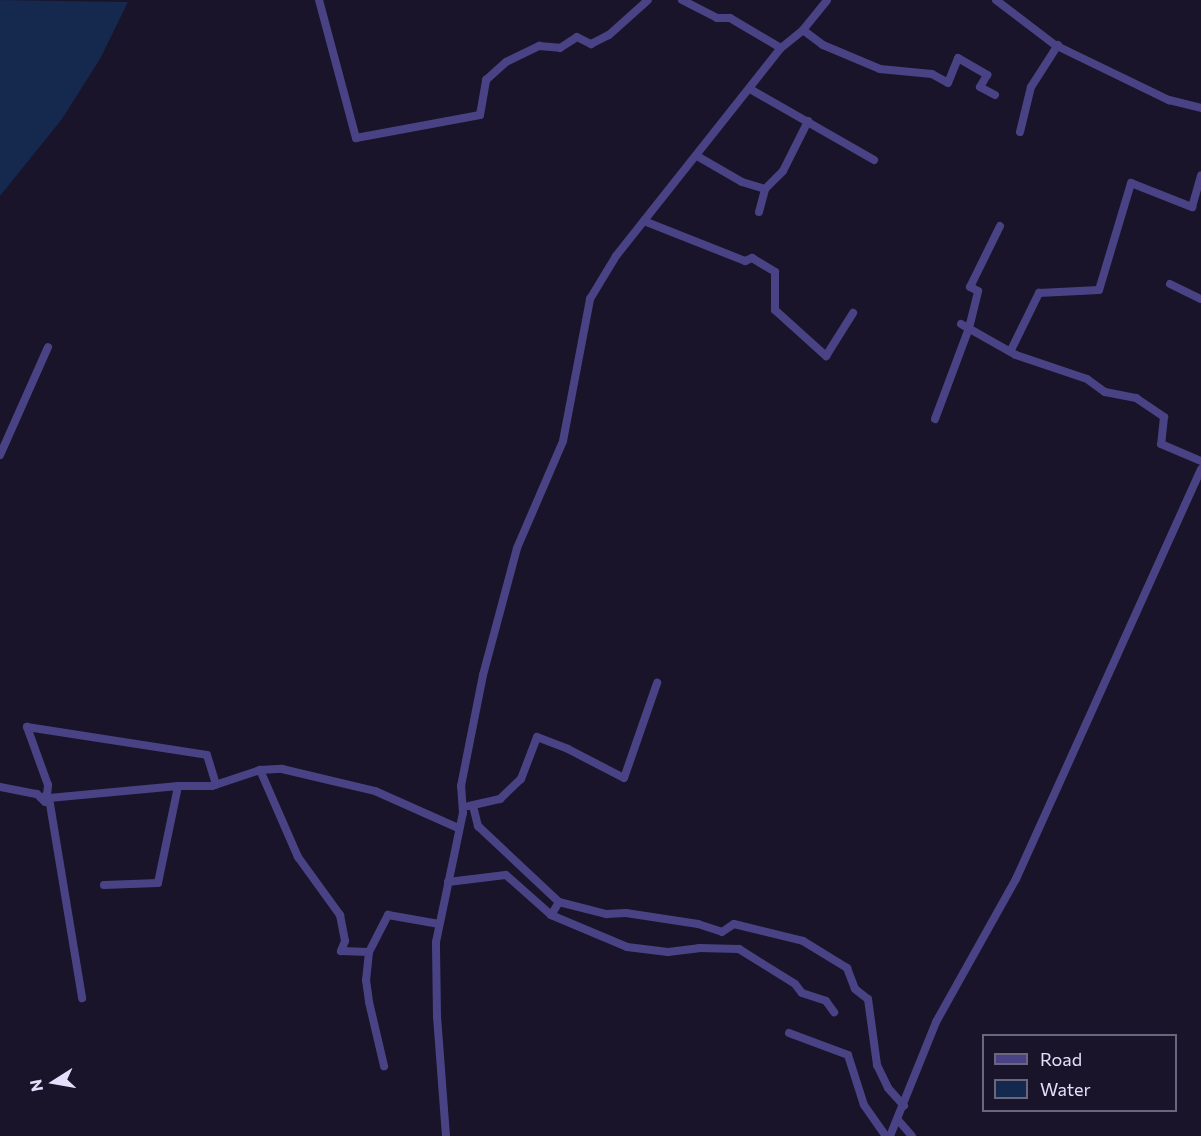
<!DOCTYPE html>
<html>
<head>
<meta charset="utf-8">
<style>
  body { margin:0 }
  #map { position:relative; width:1201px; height:1136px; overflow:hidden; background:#19142a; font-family:Commissioner,sans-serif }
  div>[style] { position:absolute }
  .water>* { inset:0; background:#15284d }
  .minor>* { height:8px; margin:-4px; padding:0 4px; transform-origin:4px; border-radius:4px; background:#494385 }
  span { translate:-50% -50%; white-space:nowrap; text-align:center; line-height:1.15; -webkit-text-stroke:6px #19142a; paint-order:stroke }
  .legend { position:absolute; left:982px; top:1034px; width:195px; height:78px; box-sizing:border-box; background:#19142a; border:2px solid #6a667e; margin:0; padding:8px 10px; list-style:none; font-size:18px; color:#e4e0fc }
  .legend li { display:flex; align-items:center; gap:12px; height:30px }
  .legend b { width:30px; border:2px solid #6a667e }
  .north { position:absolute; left:24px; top:1052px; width:60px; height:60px; -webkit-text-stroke:4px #19142a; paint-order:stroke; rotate:259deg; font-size:16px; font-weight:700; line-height:24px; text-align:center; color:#e4e0fc }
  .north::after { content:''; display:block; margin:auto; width:21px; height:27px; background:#e4e0fc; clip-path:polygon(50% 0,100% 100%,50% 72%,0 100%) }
</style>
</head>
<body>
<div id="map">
  <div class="water">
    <div style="clip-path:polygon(0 0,128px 2px,100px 59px,62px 119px,0 196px)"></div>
  </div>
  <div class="minor">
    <div style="left:319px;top:0;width:143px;rotate:75deg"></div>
    <div style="left:356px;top:138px;width:126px;rotate:-10.5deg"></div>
    <div style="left:480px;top:115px;width:36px;rotate:-80deg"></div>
    <div style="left:486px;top:80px;width:27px;rotate:-42deg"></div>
    <div style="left:506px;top:62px;width:37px;rotate:-26deg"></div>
    <div style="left:539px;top:46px;width:21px;rotate:5deg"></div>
    <div style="left:560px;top:48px;width:20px;rotate:-33deg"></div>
    <div style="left:577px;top:37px;width:16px;rotate:27deg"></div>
    <div style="left:591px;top:44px;width:20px;rotate:-27deg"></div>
    <div style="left:609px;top:35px;width:52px;rotate:-41.9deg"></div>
    <div style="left:682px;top:0;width:39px;rotate:27deg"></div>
    <div style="left:717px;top:18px;width:13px"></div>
    <div style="left:730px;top:18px;width:59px;rotate:30.5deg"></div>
    <div style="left:996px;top:0;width:74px;rotate:37.3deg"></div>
    <div style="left:1055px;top:45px;width:127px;rotate:25.8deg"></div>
    <div style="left:1169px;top:100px;width:33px;rotate:14deg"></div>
    <div style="left:803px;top:30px;width:25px;rotate:37deg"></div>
    <div style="left:823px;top:45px;width:62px;rotate:22.8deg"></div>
    <div style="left:880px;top:69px;width:52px;rotate:5.5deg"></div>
    <div style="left:932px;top:74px;width:18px;rotate:29deg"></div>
    <div style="left:948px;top:83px;width:27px;rotate:-68deg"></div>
    <div style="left:958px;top:58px;width:34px;rotate:30deg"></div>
    <div style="left:987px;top:75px;width:14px;rotate:120deg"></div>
    <div style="left:980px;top:87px;width:17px;rotate:28deg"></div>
    <div style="left:750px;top:89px;width:143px;rotate:29.8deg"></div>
    <div style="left:1020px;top:132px;width:46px;rotate:-76.3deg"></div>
    <div style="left:1031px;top:87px;width:50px;rotate:-57.3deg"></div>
    <div style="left:697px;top:156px;width:52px;rotate:30deg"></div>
    <div style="left:742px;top:182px;width:24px;rotate:17deg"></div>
    <div style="left:759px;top:212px;width:24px;rotate:-75deg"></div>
    <div style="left:765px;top:189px;width:25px;rotate:-45deg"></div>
    <div style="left:783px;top:171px;width:56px;rotate:-63.4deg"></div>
    <div style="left:644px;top:221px;width:109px;rotate:21.6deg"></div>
    <div style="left:745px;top:261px;width:8px;rotate:-23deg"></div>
    <div style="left:752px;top:258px;width:27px;rotate:31deg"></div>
    <div style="left:775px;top:272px;width:38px;rotate:90deg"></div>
    <div style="left:775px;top:310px;width:69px;rotate:42deg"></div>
    <div style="left:826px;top:356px;width:51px;rotate:-57.9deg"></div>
    <div style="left:1170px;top:284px;width:34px;rotate:26deg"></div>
    <div style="left:961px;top:324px;width:63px;rotate:29.4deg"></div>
    <div style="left:1016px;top:355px;width:75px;rotate:18.7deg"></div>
    <div style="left:1087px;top:379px;width:22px;rotate:36deg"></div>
    <div style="left:1105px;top:392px;width:32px;rotate:11deg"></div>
    <div style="left:1136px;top:398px;width:34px;rotate:34deg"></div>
    <div style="left:1164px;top:417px;width:27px;rotate:96deg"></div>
    <div style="left:1161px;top:444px;width:43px;rotate:23deg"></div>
    <div style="left:1011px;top:350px;width:64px;rotate:-63.8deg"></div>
    <div style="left:1039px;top:293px;width:60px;rotate:-2.9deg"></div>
    <div style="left:1099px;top:290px;width:112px;rotate:-73.3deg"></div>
    <div style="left:1131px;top:183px;width:66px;rotate:21.5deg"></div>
    <div style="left:1192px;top:207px;width:33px;rotate:-74deg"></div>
    <div style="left:935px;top:419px;width:97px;rotate:-69.5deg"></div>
    <div style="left:969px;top:328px;width:38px;rotate:-76deg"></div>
    <div style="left:978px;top:291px;width:9px;rotate:-153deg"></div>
    <div style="left:970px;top:287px;width:68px;rotate:-63.8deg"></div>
    <div style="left:0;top:455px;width:118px;rotate:-66deg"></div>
    <div style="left:260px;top:770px;width:95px;rotate:66.4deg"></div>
    <div style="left:298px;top:857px;width:72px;rotate:54.1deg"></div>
    <div style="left:340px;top:915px;width:26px;rotate:79deg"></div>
    <div style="left:345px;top:941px;width:11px;rotate:112deg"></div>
    <div style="left:341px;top:951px;width:28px;rotate:2deg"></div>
    <div style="left:369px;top:952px;width:28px;rotate:96deg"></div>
    <div style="left:366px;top:980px;width:22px;rotate:82deg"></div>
    <div style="left:369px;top:1002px;width:66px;rotate:76.8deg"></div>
    <div style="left:0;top:787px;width:38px;rotate:11deg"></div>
    <div style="left:37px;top:794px;width:11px;rotate:45deg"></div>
    <div style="left:45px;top:802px;width:6px;rotate:-45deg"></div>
    <div style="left:49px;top:798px;width:130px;rotate:-5.3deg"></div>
    <div style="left:178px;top:786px;width:34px"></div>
    <div style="left:212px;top:786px;width:51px;rotate:-18.4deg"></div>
    <div style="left:260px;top:770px;width:22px;rotate:-3deg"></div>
    <div style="left:282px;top:769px;width:96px;rotate:13.3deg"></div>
    <div style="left:375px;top:791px;width:91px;rotate:24deg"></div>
    <div style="left:41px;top:798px;width:7px;rotate:-27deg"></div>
    <div style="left:47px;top:795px;width:10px;rotate:-84deg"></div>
    <div style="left:48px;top:785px;width:62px;rotate:-109.9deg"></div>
    <div style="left:27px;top:727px;width:182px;rotate:8.8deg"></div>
    <div style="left:207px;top:755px;width:31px;rotate:73deg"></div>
    <div style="left:49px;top:798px;width:203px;rotate:80.6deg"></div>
    <div style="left:469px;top:806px;width:32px;rotate:-13deg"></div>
    <div style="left:500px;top:799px;width:29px;rotate:-44deg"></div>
    <div style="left:521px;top:779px;width:45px;rotate:-69.1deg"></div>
    <div style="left:537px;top:737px;width:33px;rotate:21deg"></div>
    <div style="left:568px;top:749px;width:63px;rotate:27.4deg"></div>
    <div style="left:624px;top:778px;width:101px;rotate:-70.8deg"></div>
    <div style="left:473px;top:806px;width:21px;rotate:76deg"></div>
    <div style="left:478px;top:826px;width:111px;rotate:43.2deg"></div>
    <div style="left:559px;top:902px;width:49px;rotate:14.3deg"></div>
    <div style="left:606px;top:914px;width:20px;rotate:-3deg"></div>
    <div style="left:626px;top:913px;width:73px;rotate:8.7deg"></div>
    <div style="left:698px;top:924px;width:25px;rotate:18deg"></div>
    <div style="left:722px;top:932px;width:14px;rotate:-34deg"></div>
    <div style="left:734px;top:924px;width:71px;rotate:13.8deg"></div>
    <div style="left:803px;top:941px;width:52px;rotate:31.5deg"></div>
    <div style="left:847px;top:968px;width:22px;rotate:69deg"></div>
    <div style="left:855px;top:989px;width:16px;rotate:38deg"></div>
    <div style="left:868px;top:999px;width:67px;rotate:82.2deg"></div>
    <div style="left:877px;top:1065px;width:25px;rotate:64deg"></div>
    <div style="left:888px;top:1088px;width:24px;rotate:48deg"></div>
    <div style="left:448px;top:882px;width:58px;rotate:-6.9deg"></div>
    <div style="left:506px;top:875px;width:60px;rotate:41.6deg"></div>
    <div style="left:551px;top:915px;width:15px;rotate:-58deg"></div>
    <div style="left:104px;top:885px;width:54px;rotate:-2.1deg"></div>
    <div style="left:158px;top:883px;width:99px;rotate:-78.3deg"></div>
    <div style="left:551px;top:915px;width:82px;rotate:22.8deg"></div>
    <div style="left:627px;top:947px;width:41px;rotate:7deg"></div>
    <div style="left:668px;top:952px;width:31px;rotate:-7deg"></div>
    <div style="left:699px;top:948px;width:40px;rotate:1.4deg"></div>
    <div style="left:739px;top:949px;width:66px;rotate:32deg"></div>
    <div style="left:795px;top:984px;width:11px;rotate:52deg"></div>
    <div style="left:802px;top:993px;width:25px;rotate:18deg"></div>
    <div style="left:826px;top:1001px;width:14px;rotate:54deg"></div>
    <div style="left:369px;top:952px;width:42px;rotate:-62.8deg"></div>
    <div style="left:388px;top:915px;width:52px;rotate:10deg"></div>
    <div style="left:789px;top:1033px;width:63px;rotate:20.4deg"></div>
    <div style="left:848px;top:1055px;width:52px;rotate:72.3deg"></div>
    <div style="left:864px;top:1105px;width:38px;rotate:55deg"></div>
    <div style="left:898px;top:1120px;width:21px;rotate:49deg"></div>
    <div style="left:446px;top:1136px;width:119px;rotate:-94.3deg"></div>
    <div style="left:437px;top:1017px;width:75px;rotate:-90.8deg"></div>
    <div style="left:436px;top:942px;width:132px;rotate:-78.2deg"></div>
    <div style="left:463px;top:813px;width:27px;rotate:-94deg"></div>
    <div style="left:461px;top:786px;width:113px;rotate:-78.8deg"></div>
    <div style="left:483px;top:675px;width:131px;rotate:-75deg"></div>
    <div style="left:517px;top:548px;width:116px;rotate:-66.7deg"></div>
    <div style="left:563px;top:441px;width:145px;rotate:-79.2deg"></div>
    <div style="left:590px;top:299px;width:50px;rotate:-58.8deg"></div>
    <div style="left:616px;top:256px;width:265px;rotate:-51.6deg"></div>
    <div style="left:781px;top:48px;width:28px;rotate:-39deg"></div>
    <div style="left:803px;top:30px;width:38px;rotate:-51deg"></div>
    <div style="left:890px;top:1136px;width:123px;rotate:-68deg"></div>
    <div style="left:936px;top:1022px;width:164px;rotate:-60.8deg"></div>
    <div style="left:1016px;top:879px;width:450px;rotate:-65.7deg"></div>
  </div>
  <ul class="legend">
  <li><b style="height:8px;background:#494385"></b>Road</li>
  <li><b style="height:16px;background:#15284d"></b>Water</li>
  </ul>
  <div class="north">N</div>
</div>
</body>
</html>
